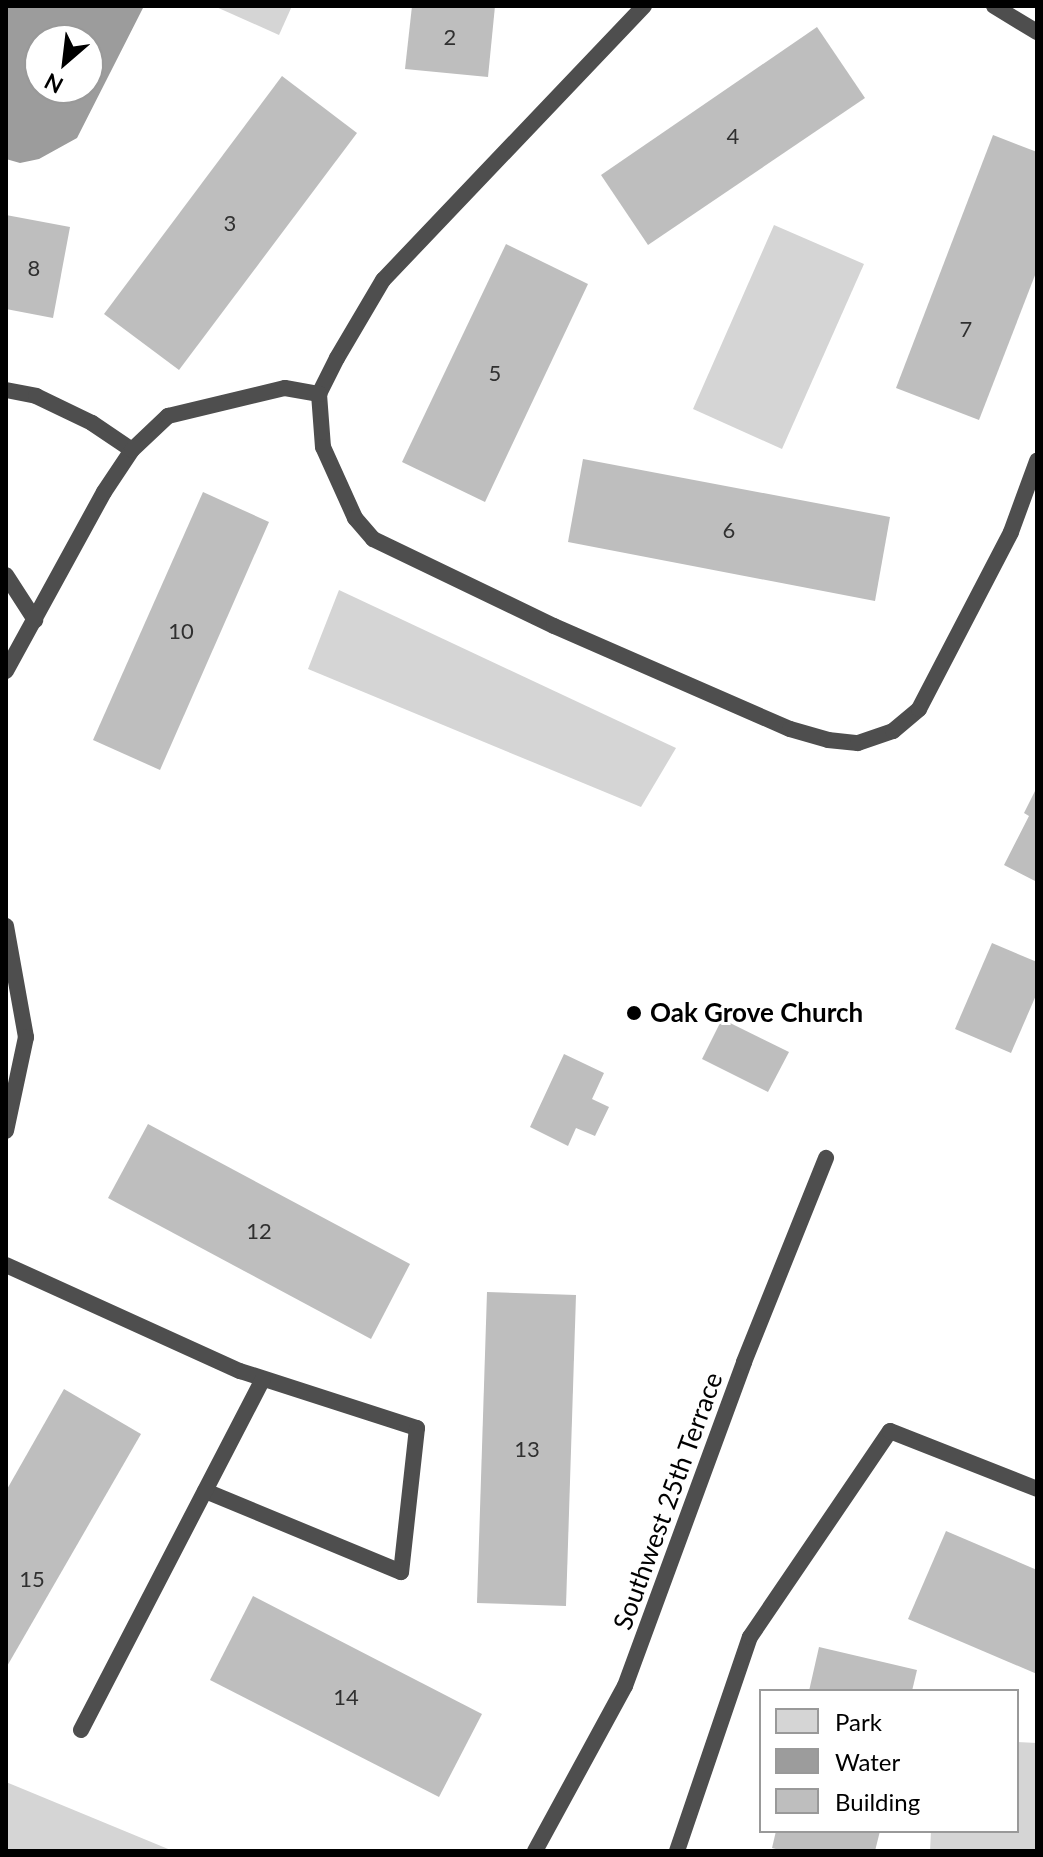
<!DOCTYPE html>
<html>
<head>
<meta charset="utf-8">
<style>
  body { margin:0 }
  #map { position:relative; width:1043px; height:1857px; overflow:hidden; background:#fff; font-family:Lato,sans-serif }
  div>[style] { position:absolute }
  .green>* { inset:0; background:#d5d5d5 }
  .water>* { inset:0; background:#9c9c9c }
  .building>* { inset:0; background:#bebebe }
  .service>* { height:16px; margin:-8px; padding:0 8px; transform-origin:8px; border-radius:8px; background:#4e4e4e }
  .dots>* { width:22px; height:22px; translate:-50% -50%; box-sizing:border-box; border:4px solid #fff; border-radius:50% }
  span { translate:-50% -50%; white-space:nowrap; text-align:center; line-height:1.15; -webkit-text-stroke:6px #fff; paint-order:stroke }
  .number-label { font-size:22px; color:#303030 }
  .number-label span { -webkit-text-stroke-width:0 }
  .poi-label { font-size:26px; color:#000; font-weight:700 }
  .left { translate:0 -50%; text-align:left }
  .street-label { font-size:26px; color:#000 }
  .frame { position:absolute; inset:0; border:8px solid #000; pointer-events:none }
  .legend { position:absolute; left:759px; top:1689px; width:260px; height:144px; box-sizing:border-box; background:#fff; border:2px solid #999; margin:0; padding:10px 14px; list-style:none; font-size:24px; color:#000 }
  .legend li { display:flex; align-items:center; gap:16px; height:40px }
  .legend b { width:40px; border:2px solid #999 }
  .north { position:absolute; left:24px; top:24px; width:80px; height:80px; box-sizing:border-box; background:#fff; border:2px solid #999; border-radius:50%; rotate:208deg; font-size:22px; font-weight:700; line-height:32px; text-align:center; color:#000 }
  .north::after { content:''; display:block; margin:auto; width:28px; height:36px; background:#000; clip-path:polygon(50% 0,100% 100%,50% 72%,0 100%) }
</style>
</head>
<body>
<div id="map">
  <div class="green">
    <div style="clip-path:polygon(214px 6px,292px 6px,279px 35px)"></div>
    <div style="clip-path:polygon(774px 225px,864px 264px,782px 449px,693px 409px)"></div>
    <div style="clip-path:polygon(339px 590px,676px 748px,641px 807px,308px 669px)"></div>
    <div style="clip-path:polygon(1017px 1742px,1037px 1743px,1037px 1851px,930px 1851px,931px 1831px,1017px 1831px)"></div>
    <div style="clip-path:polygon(6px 1782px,173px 1851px,6px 1851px)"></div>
  </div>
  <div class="water">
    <div style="clip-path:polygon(evenodd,6px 6px,144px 6px,77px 138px,39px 159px,20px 163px,6px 159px,6px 6px,40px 40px,88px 40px,88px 88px,40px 88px,40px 40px)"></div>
  </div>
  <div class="building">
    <div style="clip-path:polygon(412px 6px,495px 6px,488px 77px,405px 69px)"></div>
    <div style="clip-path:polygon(817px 27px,865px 98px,648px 245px,601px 175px)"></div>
    <div style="clip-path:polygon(282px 76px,357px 133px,179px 370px,104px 314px)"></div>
    <div style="clip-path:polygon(993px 135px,1037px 152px,1037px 270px,979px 420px,896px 388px)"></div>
    <div style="clip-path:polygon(6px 215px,70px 227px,53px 318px,6px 309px)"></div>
    <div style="clip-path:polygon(506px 244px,588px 284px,485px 502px,402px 462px)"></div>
    <div style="clip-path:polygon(583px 459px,890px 517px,875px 601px,568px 542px)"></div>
    <div style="clip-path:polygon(203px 492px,269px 522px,160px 770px,93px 740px)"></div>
    <div style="clip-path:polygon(1037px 787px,1037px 882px,1004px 865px,1029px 816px,1024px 813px)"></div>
    <div style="clip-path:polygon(992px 943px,1037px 962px,1037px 993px,1011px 1053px,955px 1029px)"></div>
    <div style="clip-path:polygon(722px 1019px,789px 1052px,768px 1092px,702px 1059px)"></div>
    <div style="clip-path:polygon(564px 1054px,604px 1073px,592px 1099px,609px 1107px,595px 1136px,576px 1128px,568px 1146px,530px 1127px)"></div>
    <div style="clip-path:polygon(148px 1124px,410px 1264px,371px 1339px,108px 1198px)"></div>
    <div style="clip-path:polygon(487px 1292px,576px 1295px,566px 1606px,477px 1603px)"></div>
    <div style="clip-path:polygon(64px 1389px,141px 1434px,6px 1668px,6px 1491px)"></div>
    <div style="clip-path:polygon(946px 1531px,1037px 1570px,1037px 1674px,908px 1619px)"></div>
    <div style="clip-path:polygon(253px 1596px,482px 1714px,439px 1797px,210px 1680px)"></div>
    <div style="clip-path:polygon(819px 1647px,917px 1670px,912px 1691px,809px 1691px)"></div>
    <div style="clip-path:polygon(776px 1831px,880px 1831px,875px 1851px,784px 1851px,772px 1848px)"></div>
  </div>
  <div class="service">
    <div style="left:644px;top:6px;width:378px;rotate:133.6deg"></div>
    <div style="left:383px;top:280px;width:91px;rotate:120.5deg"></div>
    <div style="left:337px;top:358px;width:40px;rotate:116.6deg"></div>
    <div style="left:319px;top:394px;width:53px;rotate:85.7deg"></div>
    <div style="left:323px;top:447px;width:78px;rotate:65.7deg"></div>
    <div style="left:355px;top:518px;width:28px;rotate:49deg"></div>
    <div style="left:373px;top:539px;width:201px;rotate:25.7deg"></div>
    <div style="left:554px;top:626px;width:257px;rotate:23.6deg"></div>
    <div style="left:790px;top:729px;width:40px;rotate:16deg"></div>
    <div style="left:828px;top:740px;width:30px;rotate:6deg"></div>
    <div style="left:858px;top:743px;width:37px;rotate:-19deg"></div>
    <div style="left:893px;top:731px;width:34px;rotate:-40deg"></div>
    <div style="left:919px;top:709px;width:199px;rotate:-62.5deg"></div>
    <div style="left:1011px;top:532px;width:76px;rotate:-69.9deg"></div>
    <div style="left:994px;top:6px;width:50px;rotate:31.2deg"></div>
    <div style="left:6px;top:390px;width:31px;rotate:11deg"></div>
    <div style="left:36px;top:396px;width:62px;rotate:25.7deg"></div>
    <div style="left:92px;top:423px;width:48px;rotate:34deg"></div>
    <div style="left:6px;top:575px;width:54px;rotate:57.2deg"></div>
    <div style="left:6px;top:671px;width:204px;rotate:-61.3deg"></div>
    <div style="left:104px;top:492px;width:50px;rotate:-56.3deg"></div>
    <div style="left:132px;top:450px;width:50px;rotate:-43.4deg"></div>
    <div style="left:168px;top:416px;width:120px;rotate:-13.5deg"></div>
    <div style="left:285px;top:388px;width:35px;rotate:10deg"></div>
    <div style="left:6px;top:926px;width:113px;rotate:79.8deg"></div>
    <div style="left:26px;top:1037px;width:96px;rotate:102deg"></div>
    <div style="left:6px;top:1265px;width:257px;rotate:24.4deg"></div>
    <div style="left:240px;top:1371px;width:186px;rotate:17.9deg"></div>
    <div style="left:417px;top:1428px;width:145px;rotate:96.3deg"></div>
    <div style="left:401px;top:1572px;width:212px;rotate:-157.5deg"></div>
    <div style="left:81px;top:1730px;width:395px;rotate:-62.6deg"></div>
    <div style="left:535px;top:1851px;width:188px;rotate:-61.4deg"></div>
    <div style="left:625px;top:1686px;width:345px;rotate:-69.8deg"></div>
    <div style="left:744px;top:1362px;width:220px;rotate:-68.1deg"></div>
    <div style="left:677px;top:1851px;width:226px;rotate:-71.2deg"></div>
    <div style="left:750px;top:1637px;width:249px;rotate:-55.8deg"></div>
    <div style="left:890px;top:1431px;width:158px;rotate:21.5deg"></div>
  </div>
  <div class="dots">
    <div style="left:634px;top:1013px;background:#000"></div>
  </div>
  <div class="number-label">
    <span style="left:450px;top:37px">2</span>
    <span style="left:733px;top:136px">4</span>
    <span style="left:230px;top:223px">3</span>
    <span style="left:34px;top:268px">8</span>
    <span style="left:966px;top:329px">7</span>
    <span style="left:495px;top:373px">5</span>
    <span style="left:729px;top:530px">6</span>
    <span style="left:181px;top:631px">10</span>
    <span style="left:259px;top:1231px">12</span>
    <span style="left:527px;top:1449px">13</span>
    <span style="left:32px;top:1579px">15</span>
    <span style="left:346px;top:1697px">14</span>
  </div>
  <div class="poi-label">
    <span class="left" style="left:650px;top:1013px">Oak Grove Church</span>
  </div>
  <div class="street-label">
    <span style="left:668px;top:1501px;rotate:-70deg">Southwest 25th Terrace</span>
  </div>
  <div class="frame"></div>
  <ul class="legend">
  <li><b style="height:22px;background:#d5d5d5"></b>Park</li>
  <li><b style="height:22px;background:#9c9c9c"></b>Water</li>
  <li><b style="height:22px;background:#bebebe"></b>Building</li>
  </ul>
  <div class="north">N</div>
</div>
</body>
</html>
